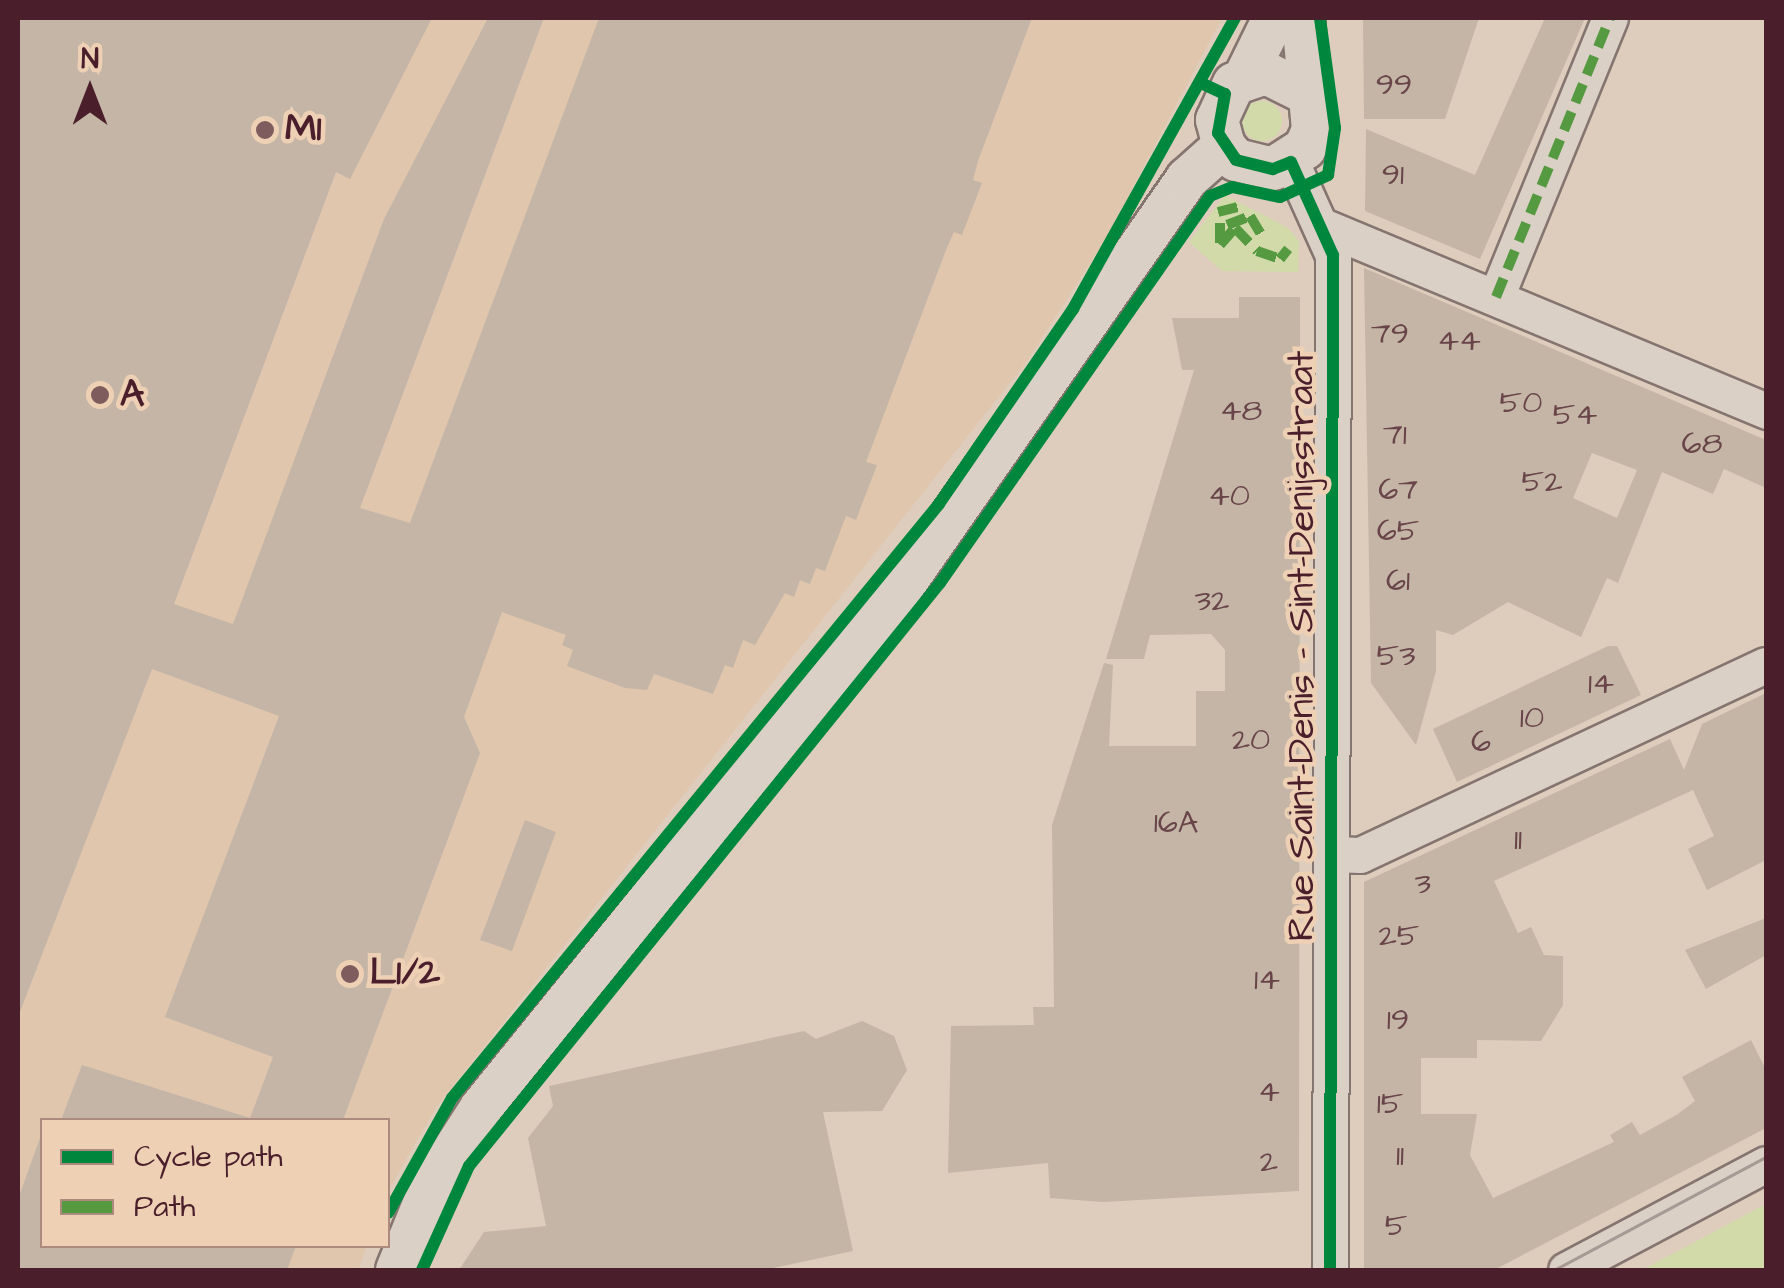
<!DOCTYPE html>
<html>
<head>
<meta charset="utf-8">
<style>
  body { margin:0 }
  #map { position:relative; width:1784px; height:1288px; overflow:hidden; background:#decdbc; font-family:"Architects Daughter",sans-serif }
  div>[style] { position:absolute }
  .built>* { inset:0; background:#e0c6ad }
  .green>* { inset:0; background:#d2daaa }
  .round { border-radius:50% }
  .building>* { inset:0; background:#c4b5a6 }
  .roads { filter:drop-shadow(2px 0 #857570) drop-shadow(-2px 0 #857570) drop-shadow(0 2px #857570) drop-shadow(0 -2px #857570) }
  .minor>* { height:35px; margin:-17.5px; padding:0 17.5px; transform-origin:17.5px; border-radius:17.5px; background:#dbd0c6 }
  .major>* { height:42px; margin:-21px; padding:0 21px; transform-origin:21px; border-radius:21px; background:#dbd0c6 }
  .tram>* { height:2.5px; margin:-1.25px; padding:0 1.25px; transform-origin:1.25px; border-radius:1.25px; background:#a79a94 }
  .quiet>* { height:10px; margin-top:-5px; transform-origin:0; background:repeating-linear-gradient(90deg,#559a41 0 20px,transparent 0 30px) }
  .cycleway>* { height:12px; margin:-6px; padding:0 6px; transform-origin:6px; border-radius:6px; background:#00873e }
  .dots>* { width:28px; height:28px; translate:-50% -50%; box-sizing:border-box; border:5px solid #eed1b5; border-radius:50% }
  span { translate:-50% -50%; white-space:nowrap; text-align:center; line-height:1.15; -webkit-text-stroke:9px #eed1b5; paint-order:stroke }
  .number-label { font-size:32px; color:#69454a }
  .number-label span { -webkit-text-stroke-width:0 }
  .poi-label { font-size:38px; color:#4a1f2b; font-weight:700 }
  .left { translate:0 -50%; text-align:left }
  .street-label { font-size:38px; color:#4a1f2b }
  .frame { position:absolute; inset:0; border:20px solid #4a1f2b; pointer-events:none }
  .legend { position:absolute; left:40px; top:1118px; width:350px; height:130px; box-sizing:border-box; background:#eed1b5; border:2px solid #ac8a7e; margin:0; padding:12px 18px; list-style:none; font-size:30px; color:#4a1f2b }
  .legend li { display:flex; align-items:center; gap:20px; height:50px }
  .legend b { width:50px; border:2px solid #ac8a7e }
  .north { position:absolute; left:40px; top:40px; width:100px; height:100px; -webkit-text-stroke:8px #eed1b5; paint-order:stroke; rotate:0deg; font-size:28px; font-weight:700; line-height:40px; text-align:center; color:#4a1f2b }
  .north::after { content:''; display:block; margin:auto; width:35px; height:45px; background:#4a1f2b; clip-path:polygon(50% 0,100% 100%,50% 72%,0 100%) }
</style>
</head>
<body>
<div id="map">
  <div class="built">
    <div style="clip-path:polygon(18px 18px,1222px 18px,1106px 238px,1028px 360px,437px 1106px,388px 1191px,388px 1120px,42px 1120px,42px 1246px,367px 1246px,358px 1270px,18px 1270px)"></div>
  </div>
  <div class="green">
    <div class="round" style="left:1242px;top:101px;width:40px;height:40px"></div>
    <div style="clip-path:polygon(1225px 195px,1288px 228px,1299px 241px,1298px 272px,1222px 271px,1189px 242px)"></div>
    <div style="clip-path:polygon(1766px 1204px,1766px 1270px,1642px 1270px)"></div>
  </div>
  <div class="building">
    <div style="clip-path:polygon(18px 18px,432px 18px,350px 179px,336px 172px,174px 604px,233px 624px,384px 219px,488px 18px,544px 18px,360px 508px,410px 523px,599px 18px,1032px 18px,978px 161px,973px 180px,982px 183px,962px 235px,954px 232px,946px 250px,866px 462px,877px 465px,856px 520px,846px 516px,825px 571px,816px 568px,810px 584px,800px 580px,794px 597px,785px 593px,755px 645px,743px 640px,733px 668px,725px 665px,713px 694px,654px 674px,647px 690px,625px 688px,567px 666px,573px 650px,562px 645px,566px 635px,502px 612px,464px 717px,480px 753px,343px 1120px,61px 1120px,82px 1065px,250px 1118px,273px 1057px,165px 1017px,279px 716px,152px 669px,18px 1017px)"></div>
    <div style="clip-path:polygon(1363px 18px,1479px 18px,1445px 119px,1364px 119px)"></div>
    <div style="clip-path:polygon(1545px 18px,1585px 18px,1480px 259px,1365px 211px,1366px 129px,1475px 175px)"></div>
    <div style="clip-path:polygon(evenodd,1364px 268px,1766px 440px,1766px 488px,1724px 469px,1713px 494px,1662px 472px,1618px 583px,1607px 578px,1581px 637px,1508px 602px,1453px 635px,1436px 630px,1436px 671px,1416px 745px,1371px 683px,1364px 268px,1592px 453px,1637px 470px,1617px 518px,1573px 498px,1592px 453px)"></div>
    <div style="clip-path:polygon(1239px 297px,1300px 297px,1299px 1191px,1103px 1202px,1050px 1198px,1048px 1163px,948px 1173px,951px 1026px,1034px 1025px,1033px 1007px,1054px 1007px,1052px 825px,1104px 663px,1113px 665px,1109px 746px,1196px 746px,1196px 691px,1225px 691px,1225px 650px,1211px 634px,1150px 635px,1144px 659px,1106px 659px,1194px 370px,1182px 370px,1172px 318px,1239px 318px)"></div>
    <div style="clip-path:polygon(1608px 646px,1617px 646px,1641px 695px,1457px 782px,1433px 729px)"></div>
    <div style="clip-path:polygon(1766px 693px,1766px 860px,1707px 890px,1688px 849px,1714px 836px,1693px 790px,1494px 881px,1518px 933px,1531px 927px,1544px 955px,1563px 956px,1563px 1005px,1541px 1041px,1477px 1040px,1477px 1058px,1421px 1058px,1421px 1114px,1477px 1114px,1470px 1155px,1493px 1198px,1614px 1142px,1610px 1135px,1632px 1122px,1640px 1135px,1678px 1114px,1695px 1101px,1682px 1077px,1751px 1040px,1766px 1070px,1766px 1128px,1494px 1270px,1364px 1270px,1364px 882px,1670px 739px,1684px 770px,1702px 724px)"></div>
    <div style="clip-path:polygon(525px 820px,556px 832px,512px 951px,480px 940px)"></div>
    <div style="clip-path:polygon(1766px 918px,1766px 955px,1706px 989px,1685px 950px)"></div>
    <div style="clip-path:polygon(862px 1021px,894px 1036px,907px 1070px,882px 1111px,823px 1112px,853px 1251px,764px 1270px,459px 1270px,484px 1232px,546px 1226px,528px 1138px,553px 1106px,549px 1086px,804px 1031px,816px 1039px)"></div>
    <div style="clip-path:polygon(40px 1138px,42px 1246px,296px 1246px,287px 1270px,18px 1270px,18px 1199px)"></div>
  </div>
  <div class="roads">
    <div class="minor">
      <div style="left:1291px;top:162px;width:102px;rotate:65.7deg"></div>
      <div style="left:1333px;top:255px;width:1015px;rotate:90.17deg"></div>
      <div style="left:1327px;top:228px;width:476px;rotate:22.6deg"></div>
      <div style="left:1496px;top:297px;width:301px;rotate:-67.8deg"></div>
      <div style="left:1333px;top:854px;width:27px;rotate:2deg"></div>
      <div style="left:1360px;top:855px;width:448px;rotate:-25.1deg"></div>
      <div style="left:1566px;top:1270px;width:226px;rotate:-27.9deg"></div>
    </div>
    <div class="major">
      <div style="left:1303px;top:18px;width:112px;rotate:84.9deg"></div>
      <div style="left:1313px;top:130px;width:20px;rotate:114deg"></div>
      <div style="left:1305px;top:148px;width:38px;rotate:147deg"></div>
      <div style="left:1273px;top:169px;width:38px;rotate:-166deg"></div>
      <div style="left:1236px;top:160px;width:18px;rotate:-131deg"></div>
      <div style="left:1224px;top:146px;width:27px;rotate:-105deg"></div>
      <div style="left:1217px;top:120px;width:40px;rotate:-65deg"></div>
      <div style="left:1234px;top:84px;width:34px;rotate:-19deg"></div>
      <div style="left:1266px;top:73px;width:42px;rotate:26.6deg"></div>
      <div style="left:1245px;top:77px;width:66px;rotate:-63.8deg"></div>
      <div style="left:397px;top:1270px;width:93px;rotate:-67.9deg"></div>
      <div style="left:432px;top:1184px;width:90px;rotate:-57.2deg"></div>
      <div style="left:481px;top:1108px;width:668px;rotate:-51.02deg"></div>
      <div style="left:901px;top:589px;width:500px;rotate:-55.1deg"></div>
      <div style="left:1187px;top:179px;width:50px;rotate:-41.7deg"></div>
    </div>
  </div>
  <div class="tram">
    <div style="left:1554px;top:1270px;width:240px;rotate:-28.1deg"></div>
  </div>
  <div class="quiet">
    <div style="left:1218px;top:212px;width:25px;rotate:-14deg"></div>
    <div style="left:1220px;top:223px;width:22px;rotate:90deg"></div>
    <div style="left:1220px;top:245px;width:23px;rotate:-49deg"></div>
    <div style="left:1235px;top:228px;width:32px;rotate:46deg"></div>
    <div style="left:1257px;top:251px;width:24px;rotate:19deg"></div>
    <div style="left:1280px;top:259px;width:13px;rotate:-51deg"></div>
    <div style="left:1227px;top:225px;width:25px;rotate:-21deg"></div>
    <div style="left:1250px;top:216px;width:21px;rotate:59deg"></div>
    <div style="left:1496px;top:297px;width:301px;rotate:-67.8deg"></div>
  </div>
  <div class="cycleway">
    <div style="left:1201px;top:83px;width:26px;rotate:25deg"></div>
    <div style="left:1225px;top:94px;width:40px;rotate:100deg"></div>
    <div style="left:1218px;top:133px;width:32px;rotate:56deg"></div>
    <div style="left:1236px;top:160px;width:38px;rotate:14deg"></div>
    <div style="left:1273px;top:169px;width:19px;rotate:-21deg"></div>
    <div style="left:1291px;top:162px;width:102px;rotate:65.7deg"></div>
    <div style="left:1333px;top:255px;width:1015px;rotate:90.17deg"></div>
    <div style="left:388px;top:1213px;width:132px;rotate:-60.9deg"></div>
    <div style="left:452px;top:1098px;width:768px;rotate:-50.65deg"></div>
    <div style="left:939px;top:504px;width:237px;rotate:-55.5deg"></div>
    <div style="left:1073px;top:309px;width:333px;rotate:-60.9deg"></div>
    <div style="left:422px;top:1270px;width:114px;rotate:-65.7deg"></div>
    <div style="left:469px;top:1166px;width:749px;rotate:-51.07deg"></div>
    <div style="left:940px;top:583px;width:472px;rotate:-55.1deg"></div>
    <div style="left:1210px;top:196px;width:24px;rotate:-22deg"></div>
    <div style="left:1232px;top:187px;width:49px;rotate:11.8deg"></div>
    <div style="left:1280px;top:197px;width:53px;rotate:-24.6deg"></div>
    <div style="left:1328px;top:175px;width:48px;rotate:-81.5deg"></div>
    <div style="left:1335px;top:128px;width:111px;rotate:-97.8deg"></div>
  </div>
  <div class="dots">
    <div style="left:265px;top:130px;background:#7e5c5e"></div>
    <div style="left:100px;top:395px;background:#7e5c5e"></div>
    <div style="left:350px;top:974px;background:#7e5c5e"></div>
  </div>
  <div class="number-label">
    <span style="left:1394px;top:85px">99</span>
    <span style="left:1393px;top:175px">91</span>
    <span style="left:1390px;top:334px">79</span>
    <span style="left:1459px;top:341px">44</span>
    <span style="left:1521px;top:403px">50</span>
    <span style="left:1241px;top:411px">48</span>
    <span style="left:1575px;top:415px">54</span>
    <span style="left:1395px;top:435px">71</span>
    <span style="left:1702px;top:444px">68</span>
    <span style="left:1542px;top:482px">52</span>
    <span style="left:1398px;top:490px">67</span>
    <span style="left:1229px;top:496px">40</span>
    <span style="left:1398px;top:531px">65</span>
    <span style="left:1398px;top:581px">61</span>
    <span style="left:1212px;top:601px">32</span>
    <span style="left:1396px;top:656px">53</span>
    <span style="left:1601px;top:684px">14</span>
    <span style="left:1532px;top:718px">10</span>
    <span style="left:1251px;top:740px">20</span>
    <span style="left:1481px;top:742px">6</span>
    <span style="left:1176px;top:823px">16A</span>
    <span style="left:1518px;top:840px">11</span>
    <span style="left:1423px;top:884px">3</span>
    <span style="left:1399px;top:936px">25</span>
    <span style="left:1267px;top:980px">14</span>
    <span style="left:1398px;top:1020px">19</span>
    <span style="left:1269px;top:1092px">4</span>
    <span style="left:1390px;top:1104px">15</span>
    <span style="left:1400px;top:1156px">11</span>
    <span style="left:1269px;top:1162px">2</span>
    <span style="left:1396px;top:1226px">5</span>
  </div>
  <div class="poi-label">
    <span class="left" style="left:285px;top:130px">M1</span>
    <span class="left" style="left:120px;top:395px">A</span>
    <span class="left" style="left:370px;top:974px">L1/2</span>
  </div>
  <div class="street-label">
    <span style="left:1303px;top:646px;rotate:-90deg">Rue Saint-Denis - Sint-Denijsstraat</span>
  </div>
  <div class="frame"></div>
  <ul class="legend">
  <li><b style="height:12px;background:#00873e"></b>Cycle path</li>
  <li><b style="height:12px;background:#559a41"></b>Path</li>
  </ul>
  <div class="north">N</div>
</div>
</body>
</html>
